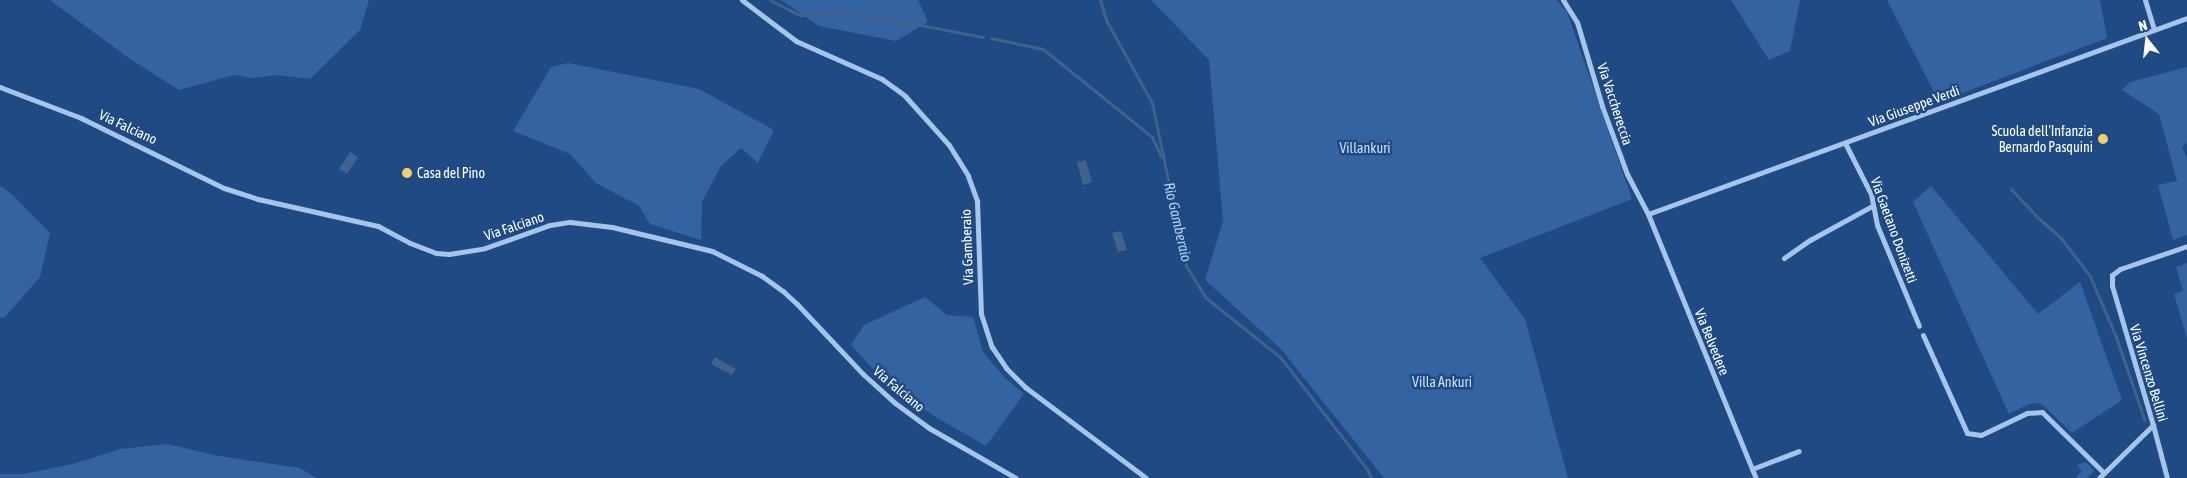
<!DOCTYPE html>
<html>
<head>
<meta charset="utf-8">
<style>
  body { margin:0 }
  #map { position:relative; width:2187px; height:478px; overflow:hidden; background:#204a84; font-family:"Asap Condensed",sans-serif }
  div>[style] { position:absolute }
  .green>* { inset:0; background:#3364a1 }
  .water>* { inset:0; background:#42618b }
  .stream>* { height:3px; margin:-1.5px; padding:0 1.5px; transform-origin:1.5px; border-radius:1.5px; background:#42618b }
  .minor>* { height:5px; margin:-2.5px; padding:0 2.5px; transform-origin:2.5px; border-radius:2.5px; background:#a7c4e9 }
  .dots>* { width:14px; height:14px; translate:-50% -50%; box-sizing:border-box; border:2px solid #204a84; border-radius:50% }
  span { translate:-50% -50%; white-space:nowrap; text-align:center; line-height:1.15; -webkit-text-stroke:5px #204a84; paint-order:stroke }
  .street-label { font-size:14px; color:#fff }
  .poi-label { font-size:14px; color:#fff }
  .right { translate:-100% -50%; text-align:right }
  .left { translate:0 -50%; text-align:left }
  .park-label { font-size:14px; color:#ccdff7 }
  .water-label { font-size:15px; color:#b3cef1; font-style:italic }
  .north { position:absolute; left:2122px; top:15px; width:50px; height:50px; -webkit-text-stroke:4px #204a84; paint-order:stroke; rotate:344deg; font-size:14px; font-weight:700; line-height:20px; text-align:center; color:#fff }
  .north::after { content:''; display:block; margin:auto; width:18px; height:22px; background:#fff; clip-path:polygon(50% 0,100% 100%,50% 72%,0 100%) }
</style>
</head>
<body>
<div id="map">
  <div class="green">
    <div style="clip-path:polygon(50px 0,369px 0,360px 30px,310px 79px,278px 75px,253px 78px,234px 75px,179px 90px,130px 59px)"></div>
    <div style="clip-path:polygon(781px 0,918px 0,928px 22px,896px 41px,819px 26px)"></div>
    <div style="clip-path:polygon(1151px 0,1556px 0,1567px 12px,1632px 199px,1480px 258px,1525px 319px,1568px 478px,1384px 478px,1281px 349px,1205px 280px,1223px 221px,1209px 60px)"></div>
    <div style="clip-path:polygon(1731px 0,1800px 0,1790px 51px,1769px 60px)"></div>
    <div style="clip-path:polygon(1887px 0,2100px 0,2107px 38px,1939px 102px)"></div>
    <div style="clip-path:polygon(568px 63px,699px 89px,774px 130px,758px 163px,741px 148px,721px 166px,702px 202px,701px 240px,650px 224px,639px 206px,596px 183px,570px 154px,513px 131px,551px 67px)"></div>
    <div style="clip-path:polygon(2187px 67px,2187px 143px,2182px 146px,2187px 159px,2187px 235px,2173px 240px,2158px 185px,2177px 181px,2159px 114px,2122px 90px,2130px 82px)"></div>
    <div style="clip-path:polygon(0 186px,13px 195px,50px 233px,40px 277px,5px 317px,0 318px)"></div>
    <div style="clip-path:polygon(1931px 186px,2038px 314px,2080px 282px,2122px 400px,2072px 433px,2044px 406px,2038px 403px,2029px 404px,2009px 414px,1913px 202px)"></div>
    <div style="clip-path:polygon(2187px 263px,2187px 338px,2174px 294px,2183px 291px,2176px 267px)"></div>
    <div style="clip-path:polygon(925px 297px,947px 315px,973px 317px,983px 352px,1005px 378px,1024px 394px,986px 446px,934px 416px,885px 382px,851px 345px,864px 325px)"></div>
    <div style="clip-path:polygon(168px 444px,213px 455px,300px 468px,316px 478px,0 478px,0 474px,23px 474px,73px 464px,120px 449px)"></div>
    <div style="clip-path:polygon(2086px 462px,2094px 471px,2087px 478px,2078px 478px,2076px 477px,2082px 471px,2077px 465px)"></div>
  </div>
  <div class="water">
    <div style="clip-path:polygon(350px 152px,358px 157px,347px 174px,339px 169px)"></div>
    <div style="clip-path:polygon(1086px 160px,1092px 182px,1083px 185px,1077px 162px)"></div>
    <div style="clip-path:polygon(1121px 231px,1127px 250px,1118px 252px,1112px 233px)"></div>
    <div style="clip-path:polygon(715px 357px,736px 369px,732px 375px,711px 364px)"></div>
  </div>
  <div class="stream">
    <div style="left:770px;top:0;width:34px;rotate:27deg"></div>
    <div style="left:800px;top:15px;width:43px;rotate:-2.7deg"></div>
    <div style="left:843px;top:13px;width:63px;rotate:8.3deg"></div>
    <div style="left:905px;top:22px;width:79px;rotate:10.9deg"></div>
    <div style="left:1100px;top:0;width:21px;rotate:73deg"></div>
    <div style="left:1106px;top:20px;width:95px;rotate:61deg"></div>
    <div style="left:1152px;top:103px;width:167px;rotate:78.2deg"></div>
    <div style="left:1186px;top:266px;width:36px;rotate:58deg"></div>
    <div style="left:1205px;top:297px;width:96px;rotate:38.7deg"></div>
    <div style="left:1280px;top:357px;width:142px;rotate:52.2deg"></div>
    <div style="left:1367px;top:469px;width:10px;rotate:66deg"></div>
    <div style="left:991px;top:38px;width:53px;rotate:11.9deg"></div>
    <div style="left:1043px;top:49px;width:140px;rotate:38.9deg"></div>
    <div style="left:1152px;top:137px;width:21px;rotate:65deg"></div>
    <div style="left:2011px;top:189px;width:38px;rotate:47deg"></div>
    <div style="left:2037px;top:217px;width:32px;rotate:41deg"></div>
    <div style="left:2061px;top:238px;width:48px;rotate:52.7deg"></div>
    <div style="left:2090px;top:276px;width:66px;rotate:66.9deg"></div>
    <div style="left:2116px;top:337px;width:87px;rotate:71.1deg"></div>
  </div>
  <div class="minor">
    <div style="left:742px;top:0;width:68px;rotate:37.2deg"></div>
    <div style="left:796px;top:41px;width:94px;rotate:23.8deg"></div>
    <div style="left:882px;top:79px;width:29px;rotate:36deg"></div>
    <div style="left:905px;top:96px;width:66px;rotate:48.1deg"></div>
    <div style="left:949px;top:145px;width:36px;rotate:58deg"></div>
    <div style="left:968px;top:176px;width:27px;rotate:70deg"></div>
    <div style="left:977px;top:201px;width:113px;rotate:88deg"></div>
    <div style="left:981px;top:314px;width:35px;rotate:72deg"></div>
    <div style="left:992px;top:347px;width:25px;rotate:56deg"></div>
    <div style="left:1006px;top:368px;width:27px;rotate:45deg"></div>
    <div style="left:1025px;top:387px;width:151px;rotate:36.9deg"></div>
    <div style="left:1563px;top:0;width:26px;rotate:58deg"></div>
    <div style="left:1577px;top:22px;width:88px;rotate:73.4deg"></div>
    <div style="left:1602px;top:106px;width:72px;rotate:69.8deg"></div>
    <div style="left:1627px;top:174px;width:45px;rotate:62.3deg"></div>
    <div style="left:1648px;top:214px;width:285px;rotate:67.8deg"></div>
    <div style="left:2145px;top:0;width:31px;rotate:73deg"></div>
    <div style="left:0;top:87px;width:87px;rotate:20.9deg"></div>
    <div style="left:81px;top:118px;width:159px;rotate:26.1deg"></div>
    <div style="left:224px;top:188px;width:36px;rotate:18deg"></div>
    <div style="left:258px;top:199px;width:123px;rotate:12.7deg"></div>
    <div style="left:378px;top:226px;width:36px;rotate:28deg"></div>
    <div style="left:410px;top:243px;width:28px;rotate:21deg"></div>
    <div style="left:436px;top:253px;width:13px;rotate:4deg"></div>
    <div style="left:449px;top:254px;width:36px;rotate:-9deg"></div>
    <div style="left:485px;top:248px;width:69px;rotate:-19.5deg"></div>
    <div style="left:550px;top:225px;width:20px;rotate:-9deg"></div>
    <div style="left:570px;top:222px;width:42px;rotate:6.8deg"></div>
    <div style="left:612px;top:227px;width:103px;rotate:13.5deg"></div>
    <div style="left:712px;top:251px;width:56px;rotate:26.6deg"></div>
    <div style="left:762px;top:276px;width:26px;rotate:36deg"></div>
    <div style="left:783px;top:291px;width:19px;rotate:43deg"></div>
    <div style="left:797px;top:304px;width:96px;rotate:46.7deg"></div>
    <div style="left:863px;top:374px;width:43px;rotate:42.2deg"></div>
    <div style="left:895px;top:403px;width:42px;rotate:36.3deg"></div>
    <div style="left:929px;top:428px;width:100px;rotate:29.9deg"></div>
    <div style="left:1845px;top:143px;width:57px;rotate:63deg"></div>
    <div style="left:1871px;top:194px;width:32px;rotate:79deg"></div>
    <div style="left:1877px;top:225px;width:109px;rotate:67.4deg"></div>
    <div style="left:1648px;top:214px;width:574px;rotate:-19.98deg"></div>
    <div style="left:1784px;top:258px;width:32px;rotate:-35deg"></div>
    <div style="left:1810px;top:240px;width:71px;rotate:-28.7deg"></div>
    <div style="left:1923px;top:335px;width:107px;rotate:65.8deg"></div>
    <div style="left:1967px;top:433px;width:14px;rotate:8deg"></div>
    <div style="left:1981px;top:435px;width:51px;rotate:-25.6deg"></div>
    <div style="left:2027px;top:413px;width:15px;rotate:-4deg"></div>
    <div style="left:2042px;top:412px;width:87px;rotate:44.5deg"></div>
    <div style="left:1752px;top:469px;width:50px;rotate:-21deg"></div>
    <div style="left:2099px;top:478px;width:76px;rotate:-44.5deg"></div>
    <div style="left:2167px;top:478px;width:55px;rotate:-104.8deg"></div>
    <div style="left:2153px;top:425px;width:145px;rotate:-106.4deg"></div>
    <div style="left:2112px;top:286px;width:11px;rotate:-90deg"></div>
    <div style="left:2112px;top:275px;width:10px;rotate:-37deg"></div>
    <div style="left:2120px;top:269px;width:71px;rotate:-18.9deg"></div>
  </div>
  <div class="dots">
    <div style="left:2103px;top:139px;background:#f7cf68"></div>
    <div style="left:407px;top:173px;background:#f7cf68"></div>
  </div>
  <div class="street-label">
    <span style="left:1615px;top:104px;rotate:72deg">Via Vacchereccia</span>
    <span style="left:1914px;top:106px;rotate:-20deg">Via Giuseppe Verdi</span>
    <span style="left:128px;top:127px;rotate:25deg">Via Falciano</span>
    <span style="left:514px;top:226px;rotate:-19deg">Via Falciano</span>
    <span style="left:1894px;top:230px;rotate:70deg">Via Gaetano Donizetti</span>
    <span style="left:967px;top:247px;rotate:-92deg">Via Gamberaio</span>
    <span style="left:1712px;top:342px;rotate:68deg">Via Belvedere</span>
    <span style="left:2149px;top:373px;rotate:73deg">Via Vincenzo Bellini</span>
    <span style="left:899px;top:389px;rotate:40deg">Via Falciano</span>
  </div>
  <div class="poi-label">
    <span class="right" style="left:2093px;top:139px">Scuola dell'Infanzia<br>Bernardo Pasquini</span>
    <span class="left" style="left:417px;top:173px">Casa del Pino</span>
  </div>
  <div class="park-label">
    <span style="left:1365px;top:148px">Villankuri</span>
    <span style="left:1442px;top:382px">Villa Ankuri</span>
  </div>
  <div class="water-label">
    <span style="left:1178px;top:222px;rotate:77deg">Rio Gamberaio</span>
  </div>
  <div class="north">N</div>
</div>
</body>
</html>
